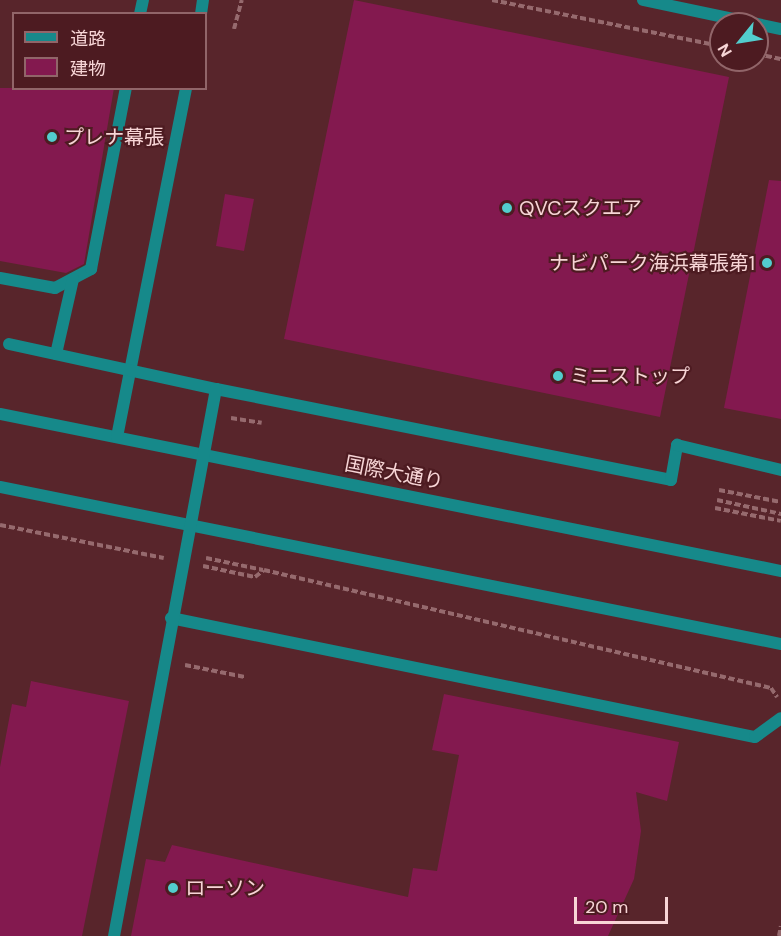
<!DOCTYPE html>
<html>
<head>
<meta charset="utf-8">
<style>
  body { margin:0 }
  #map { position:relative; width:781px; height:936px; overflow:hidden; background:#58252b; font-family:"DM Sans","Noto Sans JP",sans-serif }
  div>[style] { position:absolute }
  .building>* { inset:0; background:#83194f }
  .path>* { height:4px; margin-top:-2px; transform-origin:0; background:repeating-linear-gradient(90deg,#966a6e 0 6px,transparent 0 9px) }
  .pedestrian>* { height:12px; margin:-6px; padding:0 6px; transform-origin:6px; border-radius:6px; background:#16898a }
  .tertiary>* { height:12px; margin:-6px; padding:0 6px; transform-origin:6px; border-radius:6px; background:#16898a }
  .pedestrian-bridge>* { height:12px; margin:-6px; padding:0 6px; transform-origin:6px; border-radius:6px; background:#16898a }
  .dots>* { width:16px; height:16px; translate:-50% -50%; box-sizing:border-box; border:3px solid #4d1b21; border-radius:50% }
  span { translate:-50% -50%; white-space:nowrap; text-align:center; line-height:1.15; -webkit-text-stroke:4.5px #4d1b21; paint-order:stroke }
  .poi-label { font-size:20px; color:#f7d5d6 }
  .left { translate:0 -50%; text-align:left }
  .right { translate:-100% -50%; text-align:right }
  .street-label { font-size:20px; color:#f7d5d6 }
  .legend { position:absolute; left:12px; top:12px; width:195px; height:78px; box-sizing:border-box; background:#4d1b21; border:2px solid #916569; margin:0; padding:8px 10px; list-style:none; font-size:18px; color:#f7d5d6 }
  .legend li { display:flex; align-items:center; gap:12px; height:30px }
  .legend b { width:30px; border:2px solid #916569 }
  .north { position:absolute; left:709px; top:12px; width:60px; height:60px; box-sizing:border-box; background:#4d1b21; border:2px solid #916569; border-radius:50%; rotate:240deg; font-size:16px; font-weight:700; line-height:24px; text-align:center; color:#f7d5d6 }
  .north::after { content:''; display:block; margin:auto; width:21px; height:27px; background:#52cdcd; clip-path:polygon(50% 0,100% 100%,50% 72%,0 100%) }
  .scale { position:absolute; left:574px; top:897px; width:94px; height:27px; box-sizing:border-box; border:3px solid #f7d5d6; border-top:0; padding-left:8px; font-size:18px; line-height:21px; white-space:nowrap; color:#f7d5d6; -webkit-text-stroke:4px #4d1b21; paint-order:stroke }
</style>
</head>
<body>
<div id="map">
  <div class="building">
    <div style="clip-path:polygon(354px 0,729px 77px,660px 417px,284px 339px)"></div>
    <div style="clip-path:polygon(0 88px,114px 88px,84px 264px,66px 273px,0 261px)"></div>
    <div style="clip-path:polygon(769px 180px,781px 181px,781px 419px,724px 408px)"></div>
    <div style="clip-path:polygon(225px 194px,254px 199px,244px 251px,216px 246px)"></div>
    <div style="clip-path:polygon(31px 681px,129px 701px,82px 936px,0 936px,0 767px,12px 704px,26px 707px)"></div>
    <div style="clip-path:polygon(444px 694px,679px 742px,667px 801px,636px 792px,641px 831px,634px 879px,608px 936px,131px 936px,146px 859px,165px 862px,172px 845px,408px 897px,413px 868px,437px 871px,459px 755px,432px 750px)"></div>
  </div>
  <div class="path">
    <div style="left:492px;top:0;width:234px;rotate:11.4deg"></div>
    <div style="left:234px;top:29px;width:30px;rotate:-75deg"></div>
    <div style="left:757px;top:54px;width:25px;rotate:12deg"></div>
    <div style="left:231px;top:418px;width:31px;rotate:9deg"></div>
    <div style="left:719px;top:490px;width:63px;rotate:11deg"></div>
    <div style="left:717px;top:500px;width:66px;rotate:12.3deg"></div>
    <div style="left:715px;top:508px;width:67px;rotate:11.1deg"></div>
    <div style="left:0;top:525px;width:167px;rotate:11.4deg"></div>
    <div style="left:206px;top:558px;width:58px;rotate:11.9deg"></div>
    <div style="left:203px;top:566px;width:53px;rotate:11.9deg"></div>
    <div style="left:255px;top:577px;width:11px;rotate:-38deg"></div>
    <div style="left:264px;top:570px;width:521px;rotate:13.1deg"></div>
    <div style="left:771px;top:688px;width:11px;rotate:56deg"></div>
    <div style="left:185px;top:665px;width:61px;rotate:11.3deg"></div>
    <div style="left:779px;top:936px;width:10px;rotate:-79deg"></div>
  </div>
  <div class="pedestrian">
    <div style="left:140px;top:14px;width:14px;rotate:-78deg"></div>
    <div style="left:0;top:278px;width:56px;rotate:10.3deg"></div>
    <div style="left:55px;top:288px;width:41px;rotate:-27.8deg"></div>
    <div style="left:91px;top:269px;width:184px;rotate:-79.1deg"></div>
    <div style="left:56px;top:354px;width:77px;rotate:-77.2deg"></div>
    <div style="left:216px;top:389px;width:464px;rotate:11.3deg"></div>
    <div style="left:671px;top:480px;width:36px;rotate:-80deg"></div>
    <div style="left:677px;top:445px;width:107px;rotate:13.5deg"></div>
    <div style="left:171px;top:618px;width:596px;rotate:11.52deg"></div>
    <div style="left:755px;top:737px;width:32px;rotate:-36deg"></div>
  </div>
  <div class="tertiary">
    <div style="left:643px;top:0;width:141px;rotate:11.9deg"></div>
    <div style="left:201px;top:14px;width:14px;rotate:-82deg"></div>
    <div style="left:0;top:414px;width:797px;rotate:11.37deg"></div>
    <div style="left:117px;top:437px;width:356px;rotate:-78.8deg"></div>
    <div style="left:0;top:487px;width:797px;rotate:11.37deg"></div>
  </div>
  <div class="pedestrian-bridge">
    <div style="left:9px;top:344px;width:212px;rotate:12.3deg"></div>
    <div style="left:216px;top:389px;width:556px;rotate:100.56deg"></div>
  </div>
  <div class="dots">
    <div style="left:52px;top:137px;background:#52cdcd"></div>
    <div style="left:507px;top:208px;background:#52cdcd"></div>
    <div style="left:767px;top:263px;background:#52cdcd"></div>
    <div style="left:558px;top:376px;background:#52cdcd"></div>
    <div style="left:173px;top:888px;background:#52cdcd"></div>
  </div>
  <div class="poi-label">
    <span class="left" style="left:64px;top:137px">プレナ幕張</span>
    <span class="left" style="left:519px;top:208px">QVCスクエア</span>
    <span class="right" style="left:755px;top:263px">ナビパーク海浜幕張第1</span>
    <span class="left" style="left:570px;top:376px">ミニストップ</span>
    <span class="left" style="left:185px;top:888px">ローソン</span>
  </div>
  <div class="street-label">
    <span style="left:394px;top:473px;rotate:11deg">国際大通り</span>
  </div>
  <ul class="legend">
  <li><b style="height:8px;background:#16898a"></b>道路</li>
  <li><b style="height:16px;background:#83194f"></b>建物</li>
  </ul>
  <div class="north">N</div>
  <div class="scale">20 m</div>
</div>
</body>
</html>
